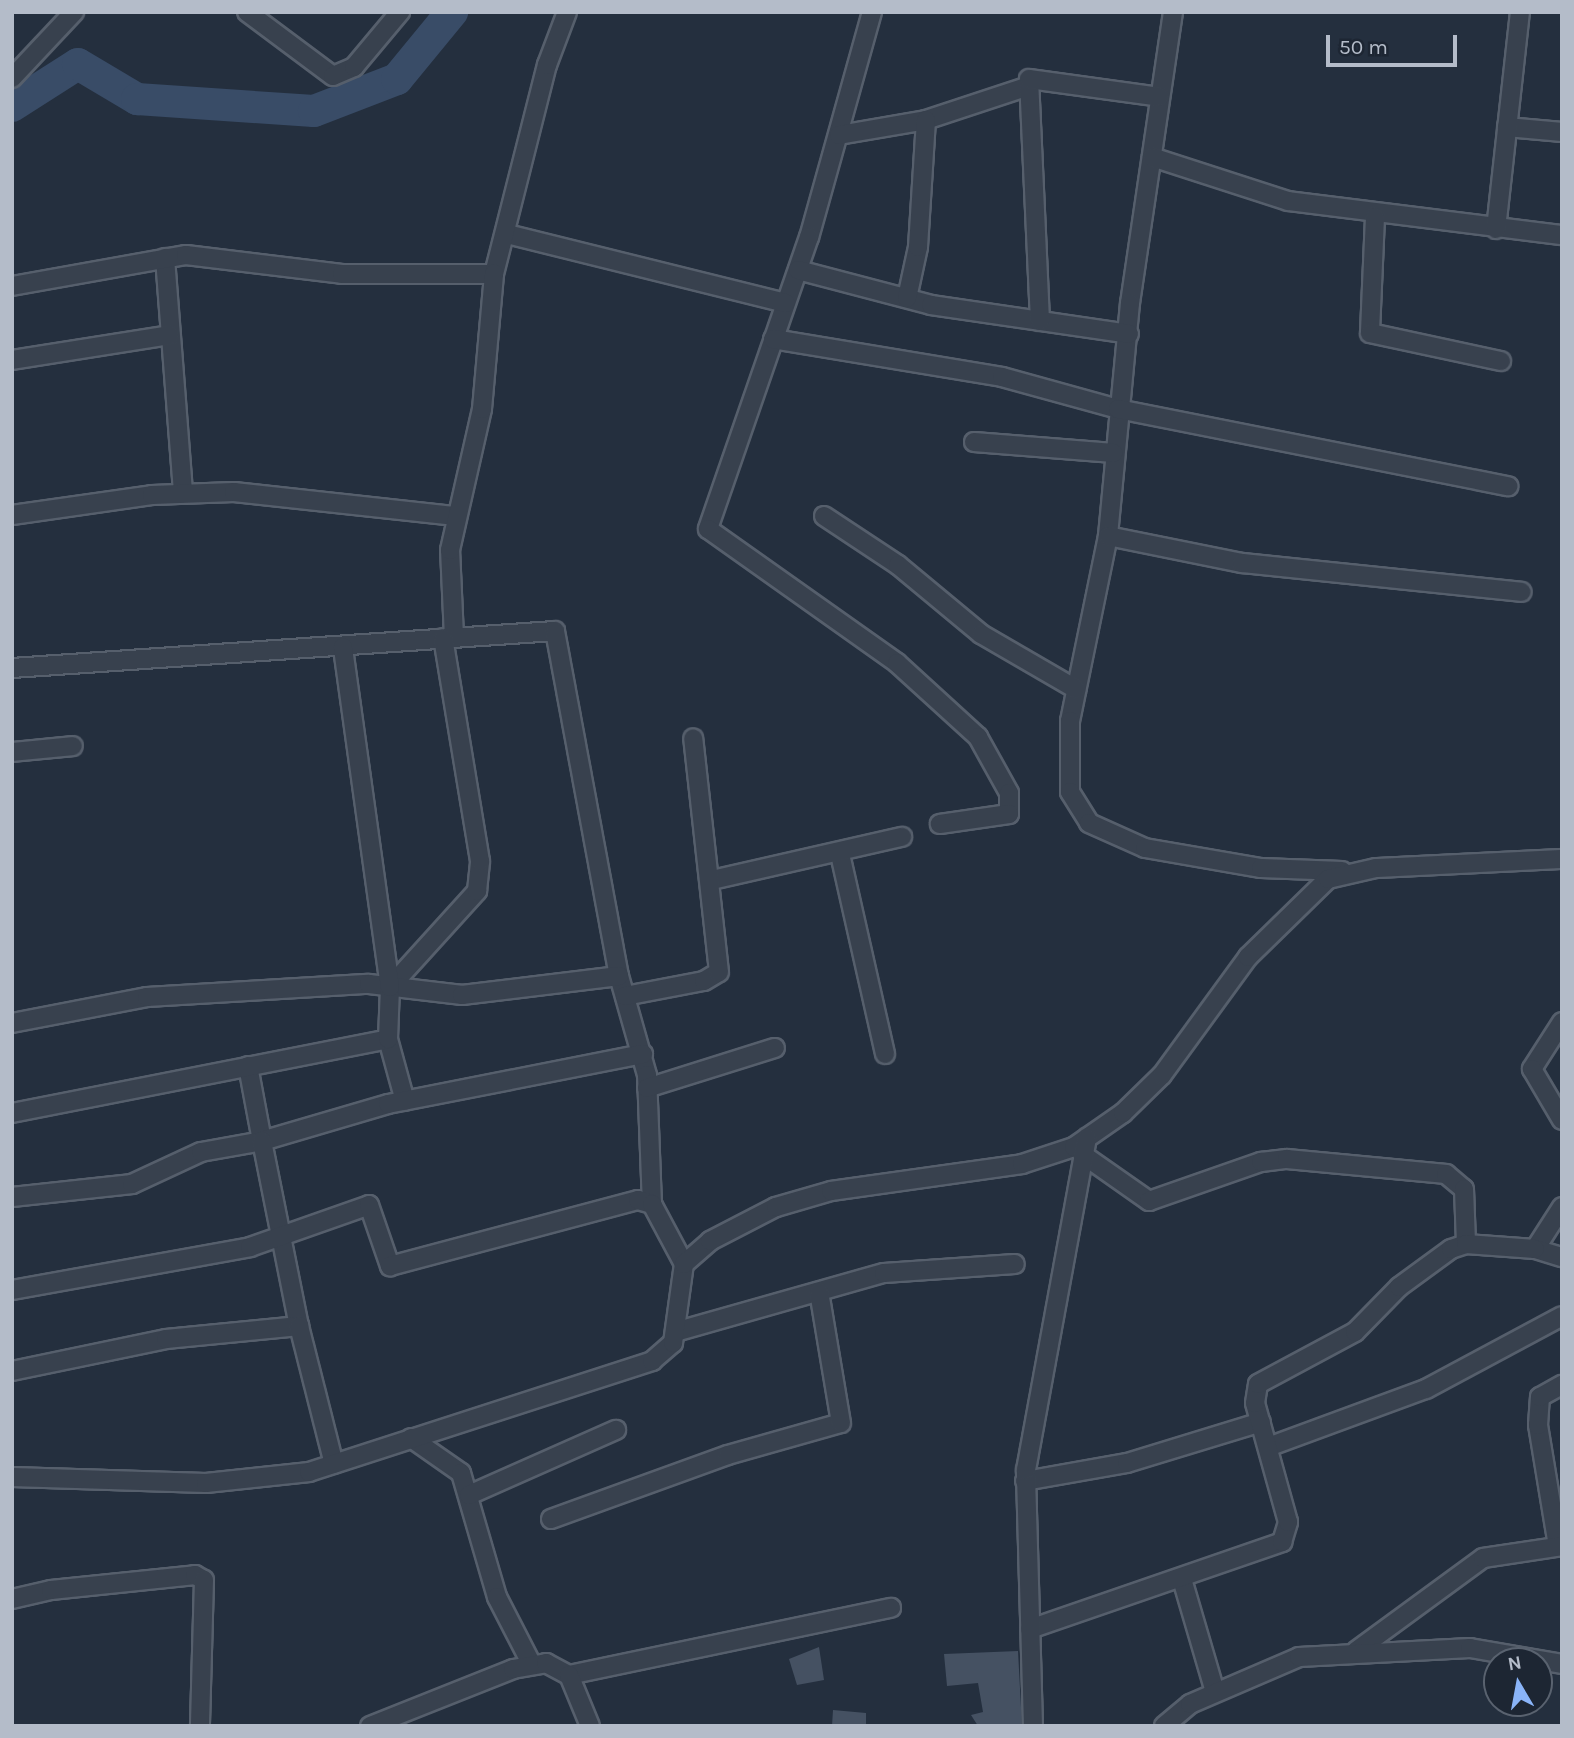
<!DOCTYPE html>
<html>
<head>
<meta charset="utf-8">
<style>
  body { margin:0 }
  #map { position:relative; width:1574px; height:1738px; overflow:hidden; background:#242f3e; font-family:Karla,sans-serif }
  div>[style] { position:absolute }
  .river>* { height:32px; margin:-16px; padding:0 16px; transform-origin:16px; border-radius:16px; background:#394c67 }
  .building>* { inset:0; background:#455162 }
  .roads { filter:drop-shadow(2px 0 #565f6c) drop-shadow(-2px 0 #565f6c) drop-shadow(0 2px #565f6c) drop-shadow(0 -2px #565f6c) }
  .street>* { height:18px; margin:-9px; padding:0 9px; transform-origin:9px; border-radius:9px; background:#38414e }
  span { translate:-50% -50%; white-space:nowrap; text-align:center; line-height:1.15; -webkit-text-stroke:5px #1d2633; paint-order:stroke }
  .frame { position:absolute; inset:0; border:14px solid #b4bcc9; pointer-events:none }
  .north { position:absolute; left:1483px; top:1647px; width:70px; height:70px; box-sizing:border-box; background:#1d2633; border:2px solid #59626f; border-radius:50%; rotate:350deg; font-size:19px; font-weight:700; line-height:28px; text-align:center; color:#b4bcc9 }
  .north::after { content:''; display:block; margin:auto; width:24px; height:32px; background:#8ab4f8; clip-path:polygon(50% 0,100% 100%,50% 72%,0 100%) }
  .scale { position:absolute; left:1326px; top:35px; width:131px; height:32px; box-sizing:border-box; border:4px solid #b4bcc9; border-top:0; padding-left:9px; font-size:21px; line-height:24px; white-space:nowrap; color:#b4bcc9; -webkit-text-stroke:5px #1d2633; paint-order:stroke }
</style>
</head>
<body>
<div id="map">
  <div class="river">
    <div style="left:12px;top:106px;width:78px;rotate:-32.5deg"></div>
    <div style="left:78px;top:64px;width:69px;rotate:30.7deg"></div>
    <div style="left:137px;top:99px;width:177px;rotate:3.9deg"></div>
    <div style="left:314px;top:111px;width:89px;rotate:-21.1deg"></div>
    <div style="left:397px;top:79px;width:87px;rotate:-50.6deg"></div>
  </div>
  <div class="building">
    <div style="clip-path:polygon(819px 1647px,824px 1680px,797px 1685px,789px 1659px)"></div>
    <div style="clip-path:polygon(1018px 1651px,1022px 1726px,978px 1726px,971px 1715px,983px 1712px,978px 1683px,947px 1686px,944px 1654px)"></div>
    <div style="clip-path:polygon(833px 1710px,866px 1713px,866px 1726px,832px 1726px)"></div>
  </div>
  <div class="roads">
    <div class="street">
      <div style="left:247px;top:12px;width:107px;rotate:36.7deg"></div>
      <div style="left:333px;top:76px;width:23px;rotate:-23deg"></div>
      <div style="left:354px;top:67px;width:72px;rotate:-50.1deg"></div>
      <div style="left:872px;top:12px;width:234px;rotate:105.6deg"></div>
      <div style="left:809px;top:237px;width:309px;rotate:109.1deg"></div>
      <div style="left:708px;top:529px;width:232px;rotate:35.3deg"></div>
      <div style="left:897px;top:663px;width:110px;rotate:42.4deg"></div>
      <div style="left:978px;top:737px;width:64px;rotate:61deg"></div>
      <div style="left:1009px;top:793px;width:21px;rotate:90deg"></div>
      <div style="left:1009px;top:814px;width:70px;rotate:171.8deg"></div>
      <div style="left:1173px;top:12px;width:294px;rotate:98.4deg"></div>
      <div style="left:1130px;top:303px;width:234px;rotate:95.4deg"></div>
      <div style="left:1108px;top:536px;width:189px;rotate:101.6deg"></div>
      <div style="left:1070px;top:721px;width:71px;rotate:90deg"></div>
      <div style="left:1070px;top:792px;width:36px;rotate:58deg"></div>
      <div style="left:1089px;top:823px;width:61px;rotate:24.1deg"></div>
      <div style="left:1145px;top:848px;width:118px;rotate:9.8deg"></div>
      <div style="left:1261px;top:868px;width:81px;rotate:2.1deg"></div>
      <div style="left:12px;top:78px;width:91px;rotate:-46.8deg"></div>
      <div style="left:1507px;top:127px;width:55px;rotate:5.2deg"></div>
      <div style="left:839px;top:135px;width:88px;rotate:-9.8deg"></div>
      <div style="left:926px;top:120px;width:105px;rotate:-18.3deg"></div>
      <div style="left:1152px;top:157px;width:143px;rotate:17.9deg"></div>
      <div style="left:1288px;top:201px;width:276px;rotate:7.1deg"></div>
      <div style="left:1375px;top:217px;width:116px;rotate:92.5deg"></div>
      <div style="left:1370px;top:333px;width:134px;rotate:12.1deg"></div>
      <div style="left:1496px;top:229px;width:218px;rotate:-83.7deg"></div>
      <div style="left:507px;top:234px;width:287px;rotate:13.9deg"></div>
      <div style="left:165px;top:258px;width:236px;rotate:85.6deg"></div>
      <div style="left:798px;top:270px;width:138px;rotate:14.7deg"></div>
      <div style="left:931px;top:305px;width:200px;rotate:8.3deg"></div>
      <div style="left:12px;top:286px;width:177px;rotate:-10.1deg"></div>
      <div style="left:186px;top:255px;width:157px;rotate:6.9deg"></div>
      <div style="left:342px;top:274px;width:152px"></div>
      <div style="left:494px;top:274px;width:216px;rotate:-75.8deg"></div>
      <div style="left:547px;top:65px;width:57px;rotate:-69.3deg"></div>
      <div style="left:907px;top:298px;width:52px;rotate:-77.8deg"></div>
      <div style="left:918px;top:247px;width:127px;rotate:-86.4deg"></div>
      <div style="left:1040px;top:321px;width:242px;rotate:-92.6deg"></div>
      <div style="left:1029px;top:79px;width:132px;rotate:7.8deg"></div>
      <div style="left:773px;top:339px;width:232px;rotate:9.4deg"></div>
      <div style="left:1002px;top:377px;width:120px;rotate:15.4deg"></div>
      <div style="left:1118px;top:409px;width:398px;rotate:11.2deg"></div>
      <div style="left:12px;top:360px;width:160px;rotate:-9deg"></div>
      <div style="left:974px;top:442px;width:140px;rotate:4.5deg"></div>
      <div style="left:12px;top:515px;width:141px;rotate:-8.1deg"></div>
      <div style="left:152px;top:495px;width:82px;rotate:-2.1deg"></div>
      <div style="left:234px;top:492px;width:223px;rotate:6.2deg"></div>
      <div style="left:824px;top:516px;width:89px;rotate:33.5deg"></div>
      <div style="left:898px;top:565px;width:108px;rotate:39.7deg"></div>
      <div style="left:981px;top:634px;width:110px;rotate:30.1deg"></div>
      <div style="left:1108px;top:536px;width:137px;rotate:11.4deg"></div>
      <div style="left:1242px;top:563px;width:281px;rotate:5.9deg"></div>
      <div style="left:454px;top:637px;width:87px;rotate:-92.6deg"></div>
      <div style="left:450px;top:550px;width:145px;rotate:-77.2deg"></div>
      <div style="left:482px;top:409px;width:136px;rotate:-84.9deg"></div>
      <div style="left:12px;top:668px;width:544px;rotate:-3.9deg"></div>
      <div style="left:555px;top:631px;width:351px;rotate:79.5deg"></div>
      <div style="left:619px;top:976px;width:103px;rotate:74.2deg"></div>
      <div style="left:647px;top:1075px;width:129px;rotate:87.8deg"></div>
      <div style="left:12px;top:752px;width:61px;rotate:-5.6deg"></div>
      <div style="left:840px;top:854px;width:205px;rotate:77.3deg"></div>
      <div style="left:712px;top:880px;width:195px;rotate:-12.8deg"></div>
      <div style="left:390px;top:987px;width:130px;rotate:-47.8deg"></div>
      <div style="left:477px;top:891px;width:30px;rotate:-84deg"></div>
      <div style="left:480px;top:861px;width:226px;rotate:-99.4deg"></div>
      <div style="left:625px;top:996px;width:80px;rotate:-10.8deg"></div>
      <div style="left:704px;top:981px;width:17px;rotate:-31deg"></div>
      <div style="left:719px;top:972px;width:235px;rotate:-96.3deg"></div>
      <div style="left:1562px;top:1022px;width:56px;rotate:122.6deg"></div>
      <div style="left:1532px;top:1069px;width:59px;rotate:59.5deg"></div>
      <div style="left:12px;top:1023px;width:137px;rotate:-10.9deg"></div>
      <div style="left:147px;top:997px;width:222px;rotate:-3.4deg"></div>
      <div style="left:369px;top:984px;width:94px;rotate:6.7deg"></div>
      <div style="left:462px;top:995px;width:158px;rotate:-6.9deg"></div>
      <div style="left:388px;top:1039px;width:64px;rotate:74.7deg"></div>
      <div style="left:248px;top:1066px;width:76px;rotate:79.4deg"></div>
      <div style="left:262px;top:1141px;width:131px;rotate:-16.4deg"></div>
      <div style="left:388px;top:1104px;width:260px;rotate:-11.1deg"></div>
      <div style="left:647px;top:1088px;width:134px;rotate:-17.4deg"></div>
      <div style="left:12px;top:1113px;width:383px;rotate:-11.1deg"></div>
      <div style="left:388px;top:1039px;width:52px;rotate:-87.8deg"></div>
      <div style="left:390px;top:987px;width:343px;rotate:-97.9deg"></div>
      <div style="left:1082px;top:1154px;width:82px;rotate:35deg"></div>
      <div style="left:1149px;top:1201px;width:119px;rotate:-19.2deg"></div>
      <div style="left:1261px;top:1162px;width:26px;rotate:-7deg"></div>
      <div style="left:1287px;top:1159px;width:160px;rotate:5.4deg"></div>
      <div style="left:1446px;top:1174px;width:23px;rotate:40deg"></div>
      <div style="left:1464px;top:1189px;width:55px;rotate:87.9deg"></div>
      <div style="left:12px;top:1197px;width:121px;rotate:-6.2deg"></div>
      <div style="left:132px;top:1184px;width:76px;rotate:-24.9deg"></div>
      <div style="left:201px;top:1152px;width:62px;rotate:-10.2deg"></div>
      <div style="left:262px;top:1141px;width:189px;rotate:78.7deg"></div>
      <div style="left:1562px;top:1207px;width:50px;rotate:122.7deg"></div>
      <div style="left:1535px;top:1249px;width:28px;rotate:17deg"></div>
      <div style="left:12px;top:1290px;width:242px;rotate:-10.2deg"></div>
      <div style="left:250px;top:1247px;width:126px;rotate:-19.4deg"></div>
      <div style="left:369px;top:1205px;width:65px;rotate:71deg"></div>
      <div style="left:390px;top:1266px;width:257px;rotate:-14.9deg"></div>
      <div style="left:638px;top:1200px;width:15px;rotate:16deg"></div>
      <div style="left:652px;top:1204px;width:68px;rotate:61.9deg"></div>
      <div style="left:675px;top:1332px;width:217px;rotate:-15.8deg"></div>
      <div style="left:884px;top:1273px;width:131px;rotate:-3.9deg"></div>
      <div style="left:12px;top:1371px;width:157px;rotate:-11.7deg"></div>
      <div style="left:166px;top:1339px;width:134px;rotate:-5.6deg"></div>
      <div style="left:299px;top:1326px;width:142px;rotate:75.8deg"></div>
      <div style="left:411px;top:1438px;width:61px;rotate:35deg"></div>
      <div style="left:461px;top:1473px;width:129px;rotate:73.8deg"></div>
      <div style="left:497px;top:1597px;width:74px;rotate:62.7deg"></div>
      <div style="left:1268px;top:1447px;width:168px;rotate:-20.2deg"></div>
      <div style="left:1426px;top:1389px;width:154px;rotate:-28.2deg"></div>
      <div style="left:12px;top:1477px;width:194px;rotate:1.8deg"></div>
      <div style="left:206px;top:1483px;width:104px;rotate:-6.1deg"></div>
      <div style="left:309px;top:1472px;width:361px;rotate:-17.9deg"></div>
      <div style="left:652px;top:1361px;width:28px;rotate:-41deg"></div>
      <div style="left:673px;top:1343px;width:80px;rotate:-82.1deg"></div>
      <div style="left:684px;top:1264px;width:35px;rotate:-41deg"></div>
      <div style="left:710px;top:1241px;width:74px;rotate:-27.3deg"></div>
      <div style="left:776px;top:1207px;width:57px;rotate:-16.2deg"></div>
      <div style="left:831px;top:1191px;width:193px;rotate:-8deg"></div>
      <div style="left:1022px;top:1164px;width:55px;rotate:-18.1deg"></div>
      <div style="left:1074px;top:1147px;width:60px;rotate:-34.8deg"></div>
      <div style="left:1123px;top:1113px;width:54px;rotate:-44.3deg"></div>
      <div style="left:1162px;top:1075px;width:146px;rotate:-53.9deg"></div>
      <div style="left:1248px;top:957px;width:112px;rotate:-44.3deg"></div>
      <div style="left:1328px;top:879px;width:49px;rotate:-12.9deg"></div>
      <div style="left:1376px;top:868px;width:186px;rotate:-2.8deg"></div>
      <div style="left:1025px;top:1481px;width:104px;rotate:-10deg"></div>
      <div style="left:1127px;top:1463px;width:140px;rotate:-17deg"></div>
      <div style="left:469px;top:1495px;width:161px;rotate:-23.9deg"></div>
      <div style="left:551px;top:1519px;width:188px;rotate:-19.9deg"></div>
      <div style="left:728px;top:1455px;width:117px;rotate:-15.8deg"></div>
      <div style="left:841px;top:1423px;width:133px;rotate:-99.5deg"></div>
      <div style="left:1558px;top:1546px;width:123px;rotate:-99.4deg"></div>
      <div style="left:1538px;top:1425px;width:28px;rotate:-86deg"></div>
      <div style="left:1540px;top:1397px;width:25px;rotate:-29deg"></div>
      <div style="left:1182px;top:1579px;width:118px;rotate:73.7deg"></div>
      <div style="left:12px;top:1599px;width:40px;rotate:-13deg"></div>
      <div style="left:51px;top:1590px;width:145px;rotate:-5.9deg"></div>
      <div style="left:195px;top:1575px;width:10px;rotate:29deg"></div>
      <div style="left:204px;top:1580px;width:146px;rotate:91.6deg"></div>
      <div style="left:1030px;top:1629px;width:267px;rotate:-19deg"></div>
      <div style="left:1282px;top:1542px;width:21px;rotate:-73deg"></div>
      <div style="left:1288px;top:1522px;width:123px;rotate:-105.5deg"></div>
      <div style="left:1255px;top:1403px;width:19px;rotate:-81deg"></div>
      <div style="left:1258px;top:1384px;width:110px;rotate:-28.2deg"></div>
      <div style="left:1355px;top:1332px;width:63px;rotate:-45.6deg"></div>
      <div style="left:1399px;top:1287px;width:64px;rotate:-36.2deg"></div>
      <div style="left:1451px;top:1249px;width:16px;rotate:-18deg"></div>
      <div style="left:1466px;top:1244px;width:69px;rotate:4.1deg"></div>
      <div style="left:1356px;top:1651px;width:157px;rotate:-36.2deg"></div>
      <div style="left:1483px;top:1558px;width:80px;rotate:-8.6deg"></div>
      <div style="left:569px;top:1675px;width:329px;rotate:-11.8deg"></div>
      <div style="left:370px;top:1726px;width:154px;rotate:-21.7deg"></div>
      <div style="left:513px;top:1669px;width:34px;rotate:-10deg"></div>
      <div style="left:546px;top:1663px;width:26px;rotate:28deg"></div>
      <div style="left:569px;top:1675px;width:55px;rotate:67.6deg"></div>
      <div style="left:1033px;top:1726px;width:256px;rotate:-91.6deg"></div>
      <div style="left:1026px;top:1470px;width:338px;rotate:-79.6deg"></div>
      <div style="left:1164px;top:1726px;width:34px;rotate:-40deg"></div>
      <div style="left:1190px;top:1704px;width:119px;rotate:-23.3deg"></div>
      <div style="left:1299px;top:1657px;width:171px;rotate:-3deg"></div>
      <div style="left:1470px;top:1648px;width:93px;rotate:9.9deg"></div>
    </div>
  </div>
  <div class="frame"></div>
  <div class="north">N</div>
  <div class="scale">50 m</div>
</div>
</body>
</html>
